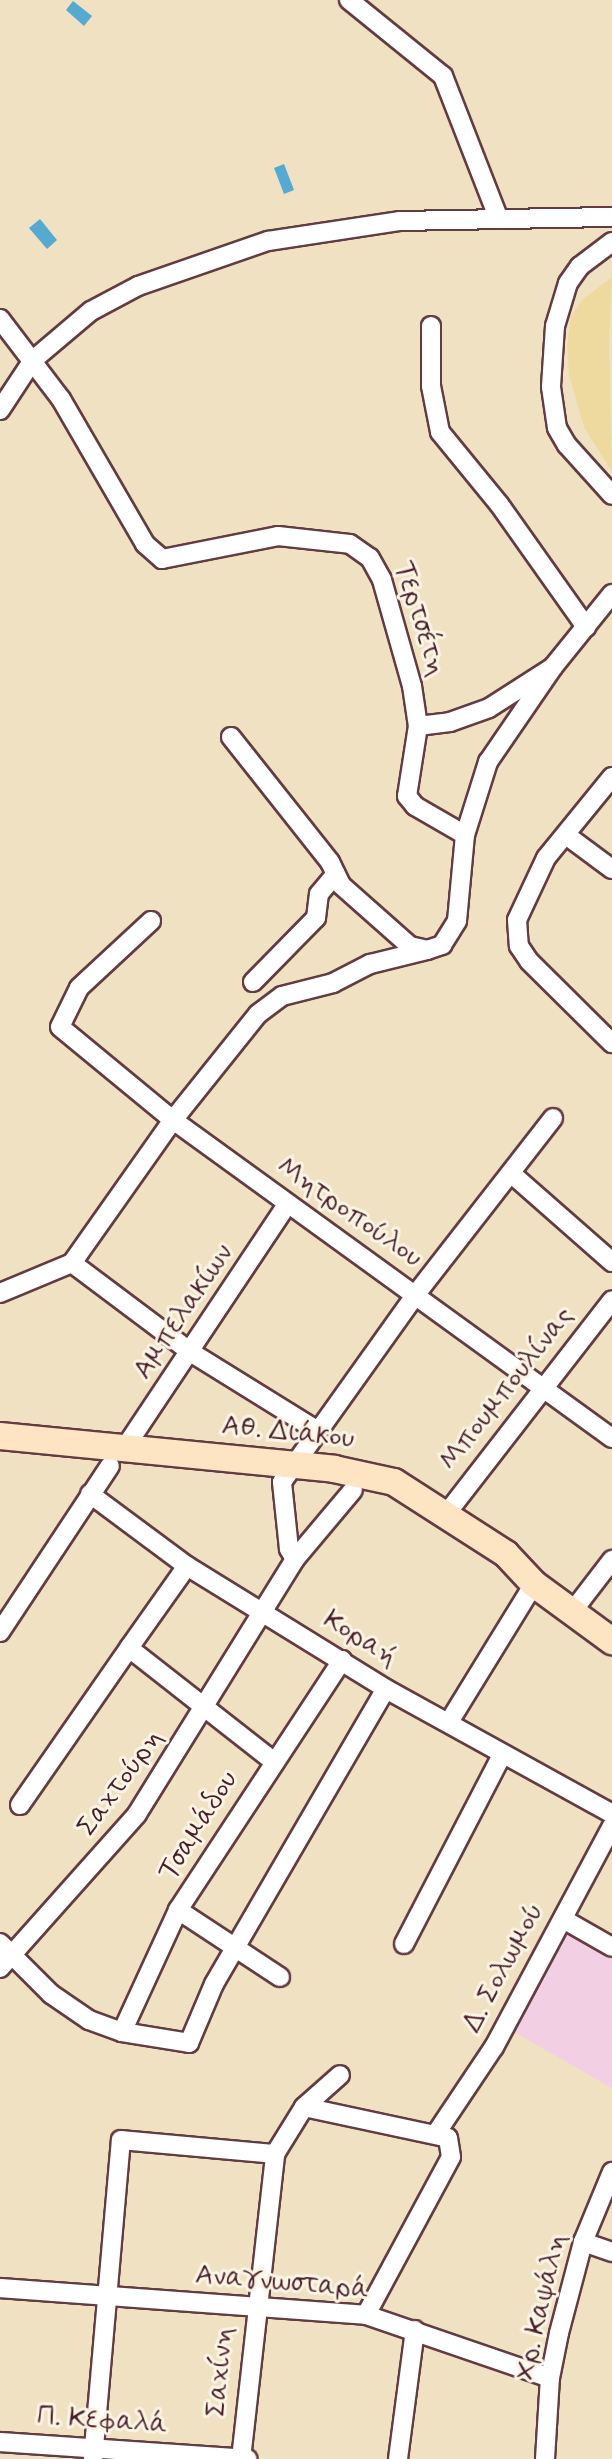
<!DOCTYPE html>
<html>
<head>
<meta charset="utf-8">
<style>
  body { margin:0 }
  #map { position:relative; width:612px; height:2459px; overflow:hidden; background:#f0e1c2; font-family:Mynerve,sans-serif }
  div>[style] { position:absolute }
  .built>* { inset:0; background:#f2cfe2 }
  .sand>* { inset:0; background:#eeda9e }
  .water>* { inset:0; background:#56a9d1 }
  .roads { filter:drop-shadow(2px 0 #633c42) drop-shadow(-2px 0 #633c42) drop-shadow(0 2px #633c42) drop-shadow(0 -2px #633c42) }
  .street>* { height:18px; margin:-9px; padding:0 9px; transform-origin:9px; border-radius:9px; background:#fff }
  .secondary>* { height:26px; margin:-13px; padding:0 13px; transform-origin:13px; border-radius:13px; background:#fde5c4 }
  span { translate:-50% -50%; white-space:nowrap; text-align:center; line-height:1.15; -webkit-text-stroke:6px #fcf5e5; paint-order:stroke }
  .street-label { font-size:28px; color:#4a1f2b }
</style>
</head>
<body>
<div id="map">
  <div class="built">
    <div style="clip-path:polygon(565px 1925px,612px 1952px,612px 2088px,509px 2029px)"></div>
  </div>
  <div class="sand">
    <div style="clip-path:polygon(612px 277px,609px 340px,612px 472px,584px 427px,569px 375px,567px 345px,571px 317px,582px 300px)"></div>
  </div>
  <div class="water">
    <div style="clip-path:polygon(73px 1px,92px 16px,84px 26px,66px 10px)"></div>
    <div style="clip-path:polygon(284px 164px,294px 190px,284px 194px,274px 168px)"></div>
    <div style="clip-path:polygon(40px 219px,57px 240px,47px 249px,29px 228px)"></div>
  </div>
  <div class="roads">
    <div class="street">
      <div style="left:349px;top:0;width:121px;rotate:39deg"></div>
      <div style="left:443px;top:76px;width:151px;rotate:68.7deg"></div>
      <div style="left:612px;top:242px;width:40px;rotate:143deg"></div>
      <div style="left:580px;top:266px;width:21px;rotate:125deg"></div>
      <div style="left:568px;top:283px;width:45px;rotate:106.8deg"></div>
      <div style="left:555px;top:326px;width:61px;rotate:93.8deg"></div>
      <div style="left:551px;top:387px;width:41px;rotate:81.7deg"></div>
      <div style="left:557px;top:428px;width:20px;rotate:60deg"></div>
      <div style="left:567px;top:445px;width:67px;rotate:48deg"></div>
      <div style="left:0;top:319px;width:101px;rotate:52.7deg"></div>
      <div style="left:61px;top:399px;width:168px;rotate:59.9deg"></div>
      <div style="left:145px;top:544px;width:23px;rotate:41deg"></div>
      <div style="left:162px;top:559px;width:118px;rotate:-11.2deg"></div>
      <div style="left:278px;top:536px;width:72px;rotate:6.3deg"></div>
      <div style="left:350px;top:544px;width:24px;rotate:35deg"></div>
      <div style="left:370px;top:558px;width:25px;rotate:61deg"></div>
      <div style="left:382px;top:580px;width:110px;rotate:74.2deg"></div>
      <div style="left:412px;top:686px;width:40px;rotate:81.5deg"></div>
      <div style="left:418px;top:726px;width:71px;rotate:98.9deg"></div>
      <div style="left:407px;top:796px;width:13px;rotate:51deg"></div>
      <div style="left:415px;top:806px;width:58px;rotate:30.1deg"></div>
      <div style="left:431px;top:326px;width:60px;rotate:90deg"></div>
      <div style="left:431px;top:386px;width:47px;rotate:78.9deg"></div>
      <div style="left:440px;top:432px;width:93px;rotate:50.7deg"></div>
      <div style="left:499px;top:504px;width:151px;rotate:54.7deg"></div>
      <div style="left:0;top:410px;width:60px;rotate:-56.6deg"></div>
      <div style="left:33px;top:360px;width:76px;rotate:-40.2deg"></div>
      <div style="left:91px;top:311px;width:53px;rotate:-28deg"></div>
      <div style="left:138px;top:286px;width:138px;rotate:-19.1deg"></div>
      <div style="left:268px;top:241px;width:134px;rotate:-8.6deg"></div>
      <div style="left:400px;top:221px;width:212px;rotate:-1.1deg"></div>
      <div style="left:418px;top:726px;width:32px;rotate:-7deg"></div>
      <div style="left:450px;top:722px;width:41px;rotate:-19.7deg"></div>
      <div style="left:489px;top:708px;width:76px;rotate:-32.6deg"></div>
      <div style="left:553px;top:667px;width:94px;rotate:-51.1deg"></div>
      <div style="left:231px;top:737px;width:159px;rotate:51.6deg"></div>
      <div style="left:330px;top:862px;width:25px;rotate:64deg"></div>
      <div style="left:341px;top:885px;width:92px;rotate:41.5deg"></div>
      <div style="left:410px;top:946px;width:17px;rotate:13deg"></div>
      <div style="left:427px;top:950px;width:16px;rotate:-18deg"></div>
      <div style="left:442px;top:945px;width:28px;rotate:-58deg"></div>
      <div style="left:457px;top:921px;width:86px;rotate:-84.7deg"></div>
      <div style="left:465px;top:835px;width:77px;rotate:-72.5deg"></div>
      <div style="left:488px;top:762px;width:115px;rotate:-55.6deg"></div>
      <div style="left:612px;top:777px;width:104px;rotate:129.2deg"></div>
      <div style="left:546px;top:858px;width:68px;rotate:115.1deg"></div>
      <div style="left:517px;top:920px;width:26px;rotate:86deg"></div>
      <div style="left:519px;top:946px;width:18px;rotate:56deg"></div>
      <div style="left:529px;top:961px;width:117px;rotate:44.7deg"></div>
      <div style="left:566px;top:835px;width:57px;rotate:36.5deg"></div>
      <div style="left:151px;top:921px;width:98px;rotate:137.1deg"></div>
      <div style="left:79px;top:988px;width:43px;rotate:116deg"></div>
      <div style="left:60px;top:1027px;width:146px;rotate:39.5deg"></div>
      <div style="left:173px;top:1120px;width:542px;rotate:35.92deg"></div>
      <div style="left:253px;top:982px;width:90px;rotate:-45.5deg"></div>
      <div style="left:316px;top:918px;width:24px;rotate:-83deg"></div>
      <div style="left:319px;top:894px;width:26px;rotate:-50deg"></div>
      <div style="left:513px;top:1175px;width:132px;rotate:41.3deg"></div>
      <div style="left:72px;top:1263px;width:150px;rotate:36.9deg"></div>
      <div style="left:192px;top:1353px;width:148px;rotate:31.8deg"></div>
      <div style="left:0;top:1293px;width:78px;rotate:-22.6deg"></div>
      <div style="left:72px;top:1263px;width:175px;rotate:-54.8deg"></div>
      <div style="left:173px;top:1120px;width:136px;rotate:-51.3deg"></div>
      <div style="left:258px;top:1014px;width:30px;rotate:-37deg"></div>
      <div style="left:282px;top:996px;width:53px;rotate:-14.3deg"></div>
      <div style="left:333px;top:983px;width:42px;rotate:-27.2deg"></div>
      <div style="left:370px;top:964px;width:59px;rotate:-13.8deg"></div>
      <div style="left:124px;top:1449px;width:293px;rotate:-56.3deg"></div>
      <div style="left:90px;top:1494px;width:121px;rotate:36.6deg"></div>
      <div style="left:187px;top:1566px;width:234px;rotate:31.7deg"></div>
      <div style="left:386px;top:1689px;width:258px;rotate:28.9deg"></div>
      <div style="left:447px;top:1513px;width:269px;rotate:-52.2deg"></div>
      <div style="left:295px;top:1559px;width:12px;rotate:-121deg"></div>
      <div style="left:289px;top:1549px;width:67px;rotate:-96deg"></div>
      <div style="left:282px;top:1482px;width:231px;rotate:-54.5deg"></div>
      <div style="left:416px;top:1294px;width:223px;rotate:-52.1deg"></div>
      <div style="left:187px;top:1566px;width:100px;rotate:125.3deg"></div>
      <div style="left:129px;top:1648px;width:183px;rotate:38.1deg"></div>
      <div style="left:572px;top:1612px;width:66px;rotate:-52.4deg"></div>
      <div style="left:0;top:1632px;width:199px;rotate:-56.5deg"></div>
      <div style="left:449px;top:1722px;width:162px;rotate:-58.4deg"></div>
      <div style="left:20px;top:1805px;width:191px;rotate:-55.2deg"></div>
      <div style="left:178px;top:1910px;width:122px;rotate:33.3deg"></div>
      <div style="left:563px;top:1919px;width:56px;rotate:29.7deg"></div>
      <div style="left:0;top:1943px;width:72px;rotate:45deg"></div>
      <div style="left:51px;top:1994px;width:46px;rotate:34.4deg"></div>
      <div style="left:89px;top:2020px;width:35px;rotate:20deg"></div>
      <div style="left:122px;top:2032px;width:68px;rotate:9.3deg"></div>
      <div style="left:189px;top:2043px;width:64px;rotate:-67deg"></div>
      <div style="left:214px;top:1984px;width:341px;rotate:-59.8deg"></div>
      <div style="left:404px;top:1944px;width:213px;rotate:-62.6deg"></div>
      <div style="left:0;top:1968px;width:206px;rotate:-48.3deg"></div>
      <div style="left:137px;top:1814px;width:300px;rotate:-58.2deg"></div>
      <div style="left:295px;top:1559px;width:90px;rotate:-50deg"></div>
      <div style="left:122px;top:2032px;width:134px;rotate:-65.3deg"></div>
      <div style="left:178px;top:1910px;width:299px;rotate:-56.7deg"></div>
      <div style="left:304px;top:2107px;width:147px;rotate:12.1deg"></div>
      <div style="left:448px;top:2138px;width:19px;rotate:81deg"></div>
      <div style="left:451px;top:2157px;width:179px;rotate:118.3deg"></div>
      <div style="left:437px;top:2132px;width:102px;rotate:-56.2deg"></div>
      <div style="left:494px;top:2047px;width:251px;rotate:-61.9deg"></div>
      <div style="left:583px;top:2242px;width:31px;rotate:19deg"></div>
      <div style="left:0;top:2288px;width:367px;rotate:4.2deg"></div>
      <div style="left:366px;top:2315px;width:194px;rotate:18.9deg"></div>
      <div style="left:0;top:2442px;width:248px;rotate:3.9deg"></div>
      <div style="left:93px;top:2459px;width:320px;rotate:-85deg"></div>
      <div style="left:121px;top:2140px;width:155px;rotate:5.2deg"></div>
      <div style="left:241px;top:2459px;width:307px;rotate:-83.6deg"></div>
      <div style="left:275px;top:2154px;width:55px;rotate:-58.3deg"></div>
      <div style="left:304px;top:2107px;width:48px;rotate:-41.6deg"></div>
      <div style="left:398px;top:2459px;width:130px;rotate:-82.5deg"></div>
      <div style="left:545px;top:2459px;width:81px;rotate:-86.5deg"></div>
      <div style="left:550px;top:2378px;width:46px;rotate:-78.7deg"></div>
      <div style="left:559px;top:2333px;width:94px;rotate:-75.2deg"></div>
      <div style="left:583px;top:2242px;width:76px;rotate:-67.5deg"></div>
    </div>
    <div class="secondary">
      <div style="left:0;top:1436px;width:336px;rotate:5.6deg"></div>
      <div style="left:334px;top:1469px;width:61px;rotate:12.2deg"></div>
      <div style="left:394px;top:1482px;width:133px;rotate:32.7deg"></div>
      <div style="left:506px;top:1554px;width:41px;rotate:47deg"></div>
      <div style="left:534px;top:1584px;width:97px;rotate:36.2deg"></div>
    </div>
  </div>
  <div class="street-label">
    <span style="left:419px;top:619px;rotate:73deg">Τερτσέτη</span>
    <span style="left:349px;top:1213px;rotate:35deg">Μητροπούλου</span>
    <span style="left:184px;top:1312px;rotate:-56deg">Αμπελακίων</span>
    <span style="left:507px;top:1389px;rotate:-52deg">Μπουμπουλίνας</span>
    <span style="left:288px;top:1433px;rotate:6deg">Αθ. Διάκου</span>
    <span style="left:360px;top:1639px;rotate:32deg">Κοραή</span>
    <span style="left:121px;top:1783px;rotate:-54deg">Σαχτούρη</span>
    <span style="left:199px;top:1826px;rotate:-58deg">Τσαμάδου</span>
    <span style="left:504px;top:1968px;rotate:-62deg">Δ. Σολωμού</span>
    <span style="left:282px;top:2283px;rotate:5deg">Αναγνωσταρά</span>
    <span style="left:542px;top:2307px;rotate:-77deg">Χρ. Καψάλη</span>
    <span style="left:221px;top:2372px;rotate:-85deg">Σαχίνη</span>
    <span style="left:102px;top:2421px;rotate:4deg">Π. Κεφαλά</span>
  </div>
</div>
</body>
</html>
